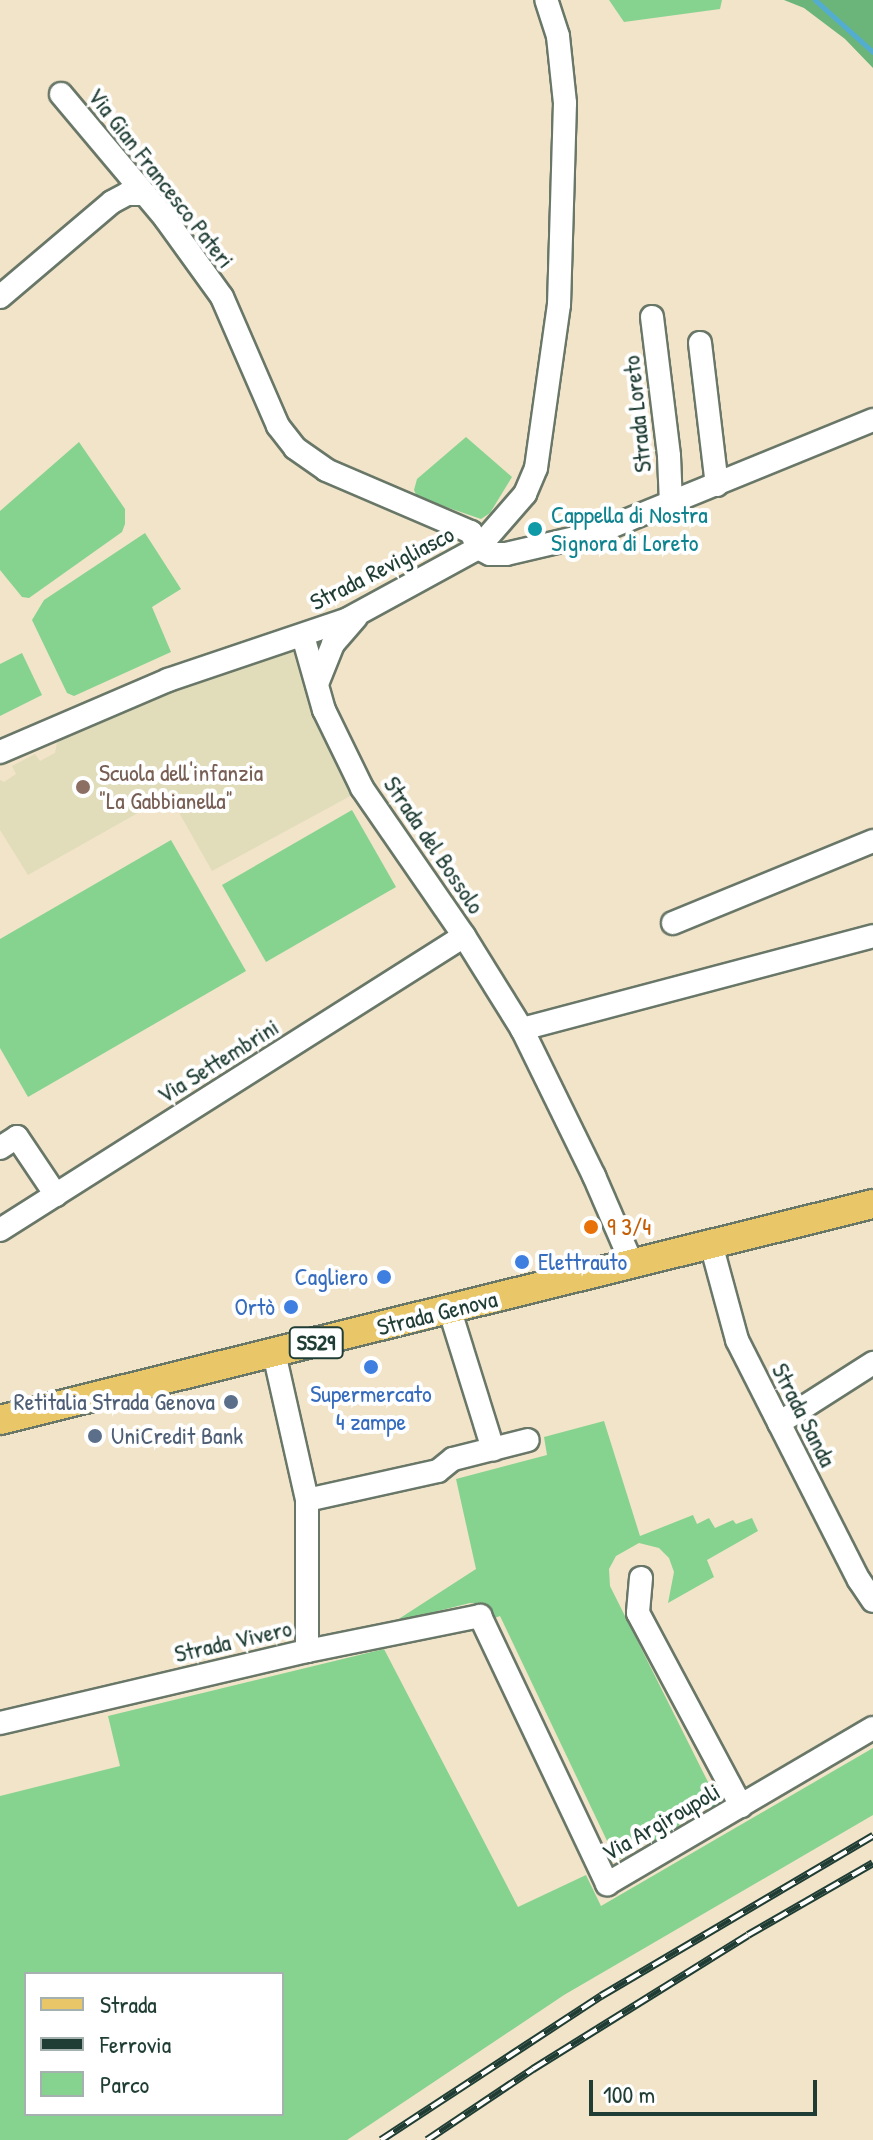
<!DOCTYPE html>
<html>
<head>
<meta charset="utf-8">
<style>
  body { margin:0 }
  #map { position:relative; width:873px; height:2140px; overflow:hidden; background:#f2e4c9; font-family:"Patrick Hand",sans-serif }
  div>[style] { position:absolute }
  .built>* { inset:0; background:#e1dcba }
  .green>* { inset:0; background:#86d390 }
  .forest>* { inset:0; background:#6cb57a }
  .stream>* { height:5px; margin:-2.5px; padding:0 2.5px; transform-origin:2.5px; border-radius:2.5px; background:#53add0 }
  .roads { filter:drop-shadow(2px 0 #697768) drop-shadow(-2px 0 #697768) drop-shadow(0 2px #697768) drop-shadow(0 -2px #697768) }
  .minor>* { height:22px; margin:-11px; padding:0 11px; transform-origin:11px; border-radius:11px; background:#fff }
  .major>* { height:28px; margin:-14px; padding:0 14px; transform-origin:14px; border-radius:14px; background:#e9c769 }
  .rail>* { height:8px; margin-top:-4px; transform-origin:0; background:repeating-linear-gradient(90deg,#fff 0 15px,#1f3d34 0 30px); box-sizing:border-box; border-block:2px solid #1f3d34 }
  .dots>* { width:22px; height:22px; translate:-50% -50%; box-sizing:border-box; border:4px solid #fff; border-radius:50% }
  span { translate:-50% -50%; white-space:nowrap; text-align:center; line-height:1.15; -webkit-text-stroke:8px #fff; paint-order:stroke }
  .shield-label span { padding:2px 6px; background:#fff; border:2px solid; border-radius:6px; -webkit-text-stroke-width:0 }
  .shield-label { font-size:22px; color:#1f3d34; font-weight:700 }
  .street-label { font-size:24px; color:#1f3d34 }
  .culture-label { font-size:24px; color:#0d838f }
  .left { translate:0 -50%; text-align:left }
  .education-label { font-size:24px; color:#785e54 }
  .food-label { font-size:24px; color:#c56008 }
  .shop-label { font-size:24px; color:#366cbe }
  .right { translate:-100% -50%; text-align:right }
  .service-label { font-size:24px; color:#4e5e75 }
  .legend { position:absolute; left:24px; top:1972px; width:260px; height:144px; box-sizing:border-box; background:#fff; border:2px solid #a5b1ae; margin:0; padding:10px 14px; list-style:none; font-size:24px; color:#1f3d34 }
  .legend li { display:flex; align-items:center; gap:16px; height:40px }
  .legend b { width:40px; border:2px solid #a5b1ae }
  .scale { position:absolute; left:589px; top:2080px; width:228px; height:36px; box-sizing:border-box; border:4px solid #1f3d34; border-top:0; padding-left:10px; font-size:24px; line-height:28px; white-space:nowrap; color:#1f3d34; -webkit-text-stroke:6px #fff; paint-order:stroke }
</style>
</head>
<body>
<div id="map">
  <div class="built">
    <div style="clip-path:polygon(294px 644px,354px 794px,212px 871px,168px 793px,161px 803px,152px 805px,28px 875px,0 830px,0 780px,4px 782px,16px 774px,12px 766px,35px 754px,40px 761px,55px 753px,57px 742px,153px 695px)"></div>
  </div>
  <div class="green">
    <div style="clip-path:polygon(609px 0,722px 0,720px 9px,624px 22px)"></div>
    <div style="clip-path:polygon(466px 437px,512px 477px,490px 513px,481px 519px,417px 497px,414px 490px,417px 479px)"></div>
    <div style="clip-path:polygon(79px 442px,125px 509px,125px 524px,122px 532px,29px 598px,22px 597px,0 570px,0 511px)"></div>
    <div style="clip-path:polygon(145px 533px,181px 589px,152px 607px,171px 652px,74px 696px,67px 693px,32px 620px,44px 600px)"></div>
    <div style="clip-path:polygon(22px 653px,42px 695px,0 716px,0 664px)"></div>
    <div style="clip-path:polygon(352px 810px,396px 887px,266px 962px,222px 885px)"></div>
    <div style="clip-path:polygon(171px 840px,246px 971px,28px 1097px,0 1048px,0 939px)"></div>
    <div style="clip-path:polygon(604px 1421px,640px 1536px,693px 1515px,697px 1524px,709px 1518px,715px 1528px,733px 1520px,736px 1524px,752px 1518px,758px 1531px,707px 1560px,714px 1577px,668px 1603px,674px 1572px,669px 1558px,659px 1548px,639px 1543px,616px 1556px,609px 1569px,610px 1586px,710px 1786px,722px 1782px,727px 1802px,714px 1810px,705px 1797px,675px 1813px,681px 1829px,654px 1844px,647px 1832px,623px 1844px,626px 1857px,608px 1862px,601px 1850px,609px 1845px,500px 1616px,492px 1619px,484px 1605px,470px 1603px,394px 1622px,476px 1569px,456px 1479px,547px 1455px,544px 1437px)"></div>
    <div style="clip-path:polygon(evenodd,384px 1649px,518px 1907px,586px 1875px,601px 1906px,873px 1748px,873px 1815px,564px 1995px,347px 2140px,0 2140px,0 1796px,120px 1766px,108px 1716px,384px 1649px,26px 1974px,282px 1974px,282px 2114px,26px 2114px,26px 1974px)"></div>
  </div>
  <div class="forest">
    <div style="clip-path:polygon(784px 0,873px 0,873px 68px,845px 39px,804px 8px)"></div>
  </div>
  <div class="stream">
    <div style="left:815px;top:0;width:78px;rotate:41.9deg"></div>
  </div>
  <div class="roads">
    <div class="minor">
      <div style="left:61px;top:94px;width:162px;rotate:50deg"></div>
      <div style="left:165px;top:218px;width:97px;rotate:54.2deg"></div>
      <div style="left:222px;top:297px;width:141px;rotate:66.5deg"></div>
      <div style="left:278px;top:426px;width:28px;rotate:52deg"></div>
      <div style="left:295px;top:448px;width:38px;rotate:35deg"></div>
      <div style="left:326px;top:470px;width:158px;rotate:23.2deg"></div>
      <div style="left:471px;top:532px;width:17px;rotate:66deg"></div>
      <div style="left:0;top:297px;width:147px;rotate:-40.3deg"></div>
      <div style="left:112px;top:202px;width:17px;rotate:-28deg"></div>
      <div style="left:127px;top:194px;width:18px"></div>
      <div style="left:652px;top:317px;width:140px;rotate:83deg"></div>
      <div style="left:669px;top:456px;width:48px;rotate:87.6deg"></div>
      <div style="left:700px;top:343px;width:143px;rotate:83.2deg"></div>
      <div style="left:478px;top:548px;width:13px;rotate:27deg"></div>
      <div style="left:490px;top:554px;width:16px"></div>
      <div style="left:506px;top:554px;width:92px;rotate:-13.1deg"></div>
      <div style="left:596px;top:533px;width:299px;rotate:-22.2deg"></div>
      <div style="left:303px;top:636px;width:77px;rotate:74.2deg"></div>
      <div style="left:324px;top:710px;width:87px;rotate:64deg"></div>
      <div style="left:362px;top:788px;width:180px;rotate:55.4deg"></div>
      <div style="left:464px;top:936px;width:110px;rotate:58.1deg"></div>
      <div style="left:522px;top:1029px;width:164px;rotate:63.9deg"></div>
      <div style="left:594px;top:1176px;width:96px;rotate:66.6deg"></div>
      <div style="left:317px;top:684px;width:43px;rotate:-68.2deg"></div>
      <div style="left:333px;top:644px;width:35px;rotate:-49deg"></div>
      <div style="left:0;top:752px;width:183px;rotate:-23.2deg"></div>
      <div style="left:168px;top:680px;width:190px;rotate:-18.7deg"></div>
      <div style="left:348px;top:619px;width:148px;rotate:-28.6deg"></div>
      <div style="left:478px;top:548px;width:72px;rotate:-49deg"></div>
      <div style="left:525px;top:494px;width:28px;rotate:-67deg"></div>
      <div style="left:536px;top:468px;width:165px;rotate:-82deg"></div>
      <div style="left:559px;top:305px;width:202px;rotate:-88.3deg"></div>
      <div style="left:565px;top:103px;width:67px;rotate:-96deg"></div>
      <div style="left:558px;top:36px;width:38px;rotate:-108deg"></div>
      <div style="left:673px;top:923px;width:216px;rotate:-22.3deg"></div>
      <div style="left:522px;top:1029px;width:363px;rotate:-14.8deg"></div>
      <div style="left:0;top:1148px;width:20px;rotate:-33deg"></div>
      <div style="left:17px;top:1137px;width:70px;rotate:56.1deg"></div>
      <div style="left:0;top:1230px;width:549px;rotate:-32.36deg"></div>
      <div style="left:711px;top:1244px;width:99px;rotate:74.8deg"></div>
      <div style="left:737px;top:1340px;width:269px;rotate:63.1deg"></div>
      <div style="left:859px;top:1580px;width:25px;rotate:56deg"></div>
      <div style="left:450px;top:1311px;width:145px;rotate:72.7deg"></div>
      <div style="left:274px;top:1353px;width:151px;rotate:77.3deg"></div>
      <div style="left:307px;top:1500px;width:151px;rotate:90deg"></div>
      <div style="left:779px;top:1423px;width:112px;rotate:-32.6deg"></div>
      <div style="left:307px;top:1500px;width:134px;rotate:-12.5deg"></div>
      <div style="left:438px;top:1471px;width:19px;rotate:-39deg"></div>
      <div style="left:453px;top:1459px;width:77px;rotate:-14.2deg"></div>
      <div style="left:641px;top:1578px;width:35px;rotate:95deg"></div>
      <div style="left:638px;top:1613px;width:219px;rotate:61.9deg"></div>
      <div style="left:0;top:1723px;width:315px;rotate:-13.2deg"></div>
      <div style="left:307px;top:1651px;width:177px;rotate:-11.4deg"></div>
      <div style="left:480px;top:1616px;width:297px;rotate:64.6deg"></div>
      <div style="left:607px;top:1884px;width:308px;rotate:-30.4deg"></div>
    </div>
    <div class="major">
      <div style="left:0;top:1420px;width:899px;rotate:-13.9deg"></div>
    </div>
  </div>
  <div class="rail">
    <div style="left:381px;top:2140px;width:263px;rotate:-33.2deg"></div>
    <div style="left:601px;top:1996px;width:316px;rotate:-30.5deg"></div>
    <div style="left:427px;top:2140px;width:128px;rotate:-33.8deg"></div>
    <div style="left:533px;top:2069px;width:253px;rotate:-31.9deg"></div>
    <div style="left:748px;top:1935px;width:144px;rotate:-29.9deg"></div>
  </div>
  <div class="dots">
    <div style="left:535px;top:529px;background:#0f9aa8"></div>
    <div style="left:83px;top:787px;background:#8d6e63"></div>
    <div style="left:591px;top:1227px;background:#e8710a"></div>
    <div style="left:522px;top:1262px;background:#3f7fe0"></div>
    <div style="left:384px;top:1277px;background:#3f7fe0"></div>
    <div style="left:291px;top:1307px;background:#3f7fe0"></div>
    <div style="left:371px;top:1367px;background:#3f7fe0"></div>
    <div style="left:231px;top:1402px;background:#5c6f8a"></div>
    <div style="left:95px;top:1436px;background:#5c6f8a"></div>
  </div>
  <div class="shield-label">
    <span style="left:316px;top:1343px">SS29</span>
  </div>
  <div class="street-label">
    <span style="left:161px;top:178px;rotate:52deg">Via Gian Francesco Pateri</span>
    <span style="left:637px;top:414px;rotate:-96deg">Strada Loreto</span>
    <span style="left:382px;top:568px;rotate:-27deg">Strada Revigliasco</span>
    <span style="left:434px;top:845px;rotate:56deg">Strada del Bossolo</span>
    <span style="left:218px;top:1061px;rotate:-32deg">Via Settembrini</span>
    <span style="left:437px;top:1313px;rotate:-14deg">Strada Genova</span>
    <span style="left:804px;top:1415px;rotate:63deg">Strada Sanda</span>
    <span style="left:233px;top:1641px;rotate:-13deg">Strada Vivero</span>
    <span style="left:661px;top:1822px;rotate:-30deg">Via Argiroupoli</span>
  </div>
  <div class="culture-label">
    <span class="left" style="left:551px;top:529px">Cappella di Nostra<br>Signora di Loreto</span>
  </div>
  <div class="education-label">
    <span class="left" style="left:99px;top:787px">Scuola dell'infanzia<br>"La Gabbianella"</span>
  </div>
  <div class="food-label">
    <span class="left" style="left:607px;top:1227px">9 3/4</span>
  </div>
  <div class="shop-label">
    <span class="left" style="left:538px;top:1262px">Elettrauto</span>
    <span class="right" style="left:368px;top:1277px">Cagliero</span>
    <span class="right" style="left:275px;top:1307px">Ortò</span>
    <span style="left:371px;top:1408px">Supermercato<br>4 zampe</span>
  </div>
  <div class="service-label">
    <span class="right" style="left:215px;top:1402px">Retitalia Strada Genova</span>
    <span class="left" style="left:111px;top:1436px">UniCredit Bank</span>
  </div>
  <ul class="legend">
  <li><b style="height:10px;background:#e9c769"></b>Strada</li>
  <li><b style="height:10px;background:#1f3d34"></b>Ferrovia</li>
  <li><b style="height:22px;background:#86d390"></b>Parco</li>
  </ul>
  <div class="scale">100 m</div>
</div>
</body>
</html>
